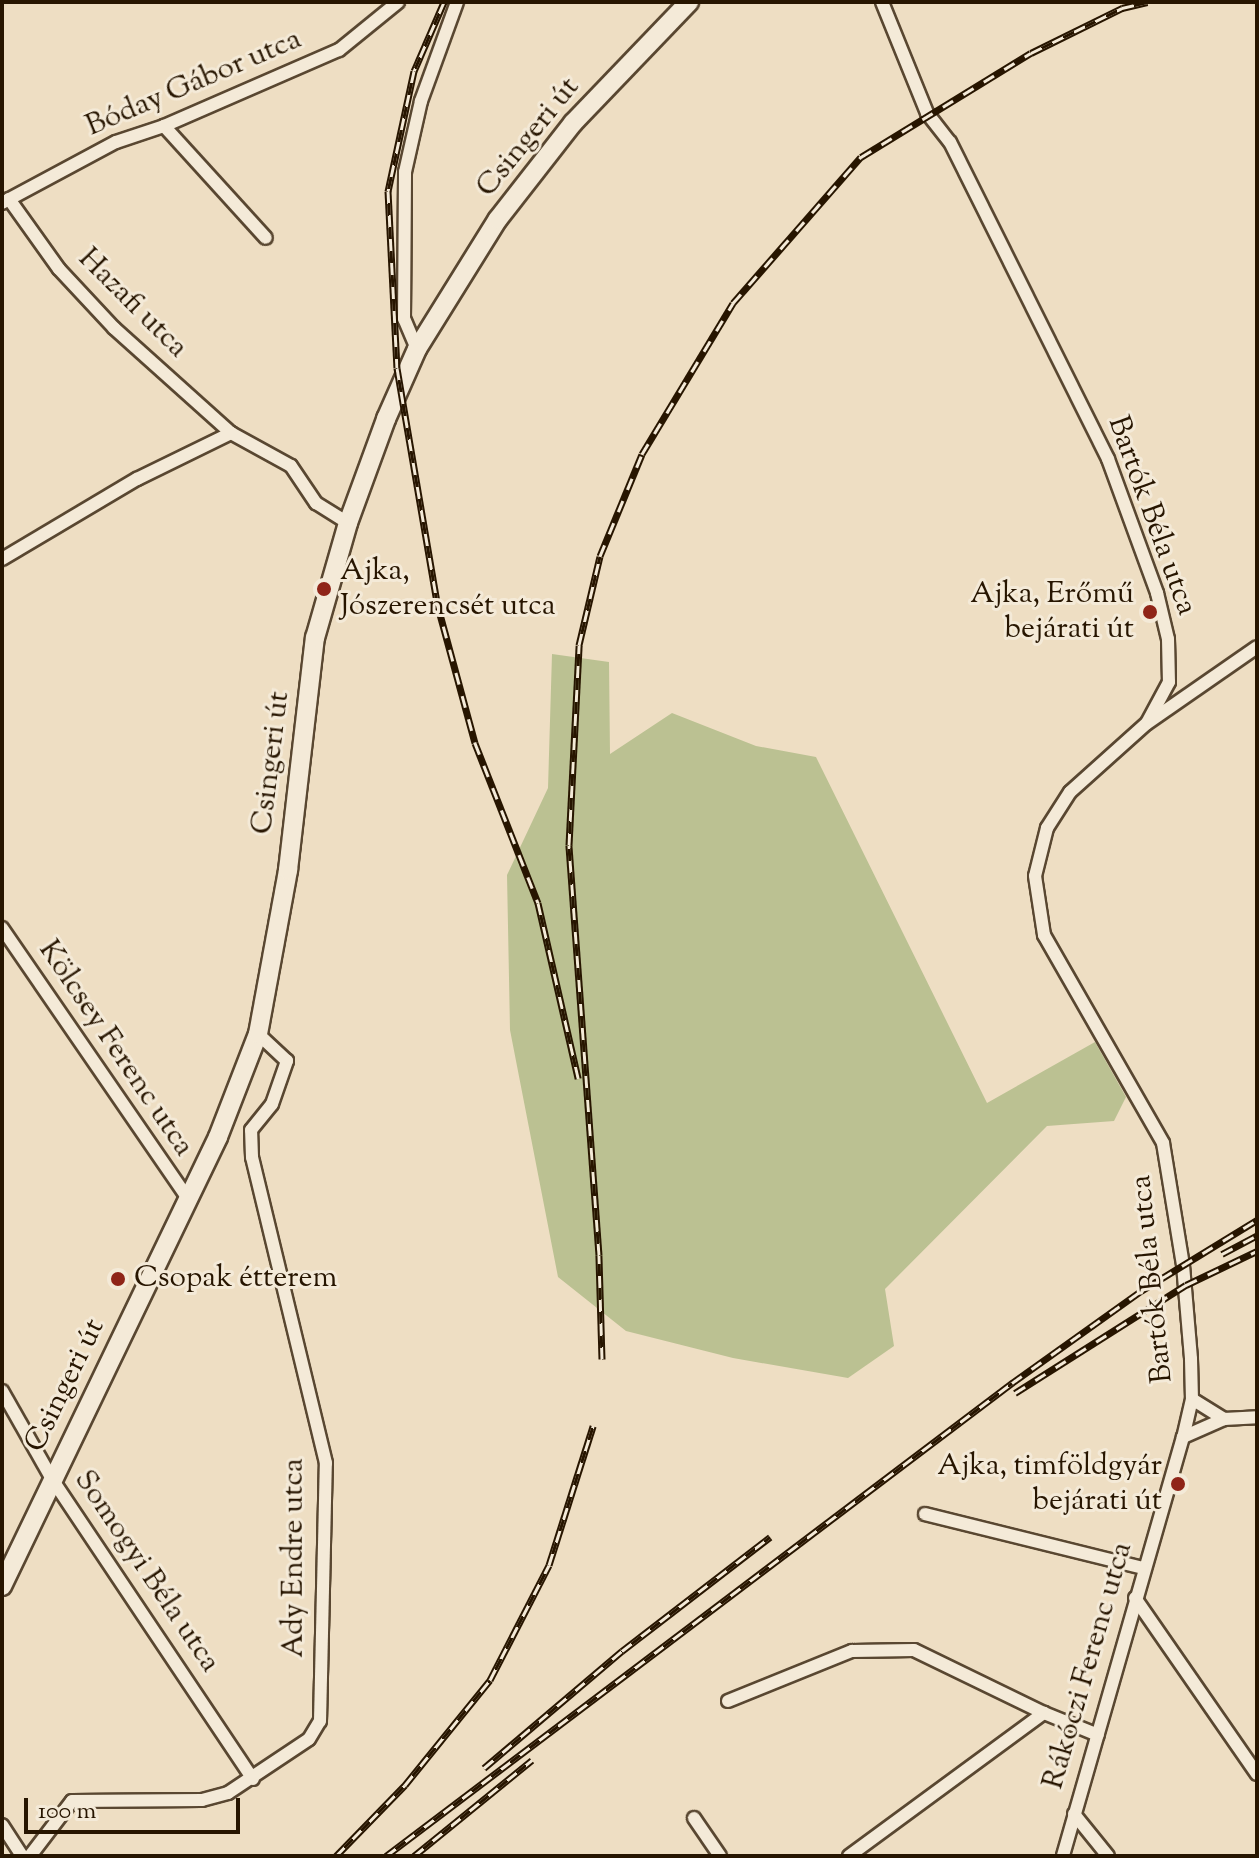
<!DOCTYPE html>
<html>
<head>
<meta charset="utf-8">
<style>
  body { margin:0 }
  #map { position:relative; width:1259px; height:1858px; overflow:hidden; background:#eedec3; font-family:"Sorts Mill Goudy",serif }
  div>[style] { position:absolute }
  .green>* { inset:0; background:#bbc192 }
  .roads { filter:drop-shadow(2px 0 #594731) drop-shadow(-2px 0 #594731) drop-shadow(0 2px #594731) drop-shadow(0 -2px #594731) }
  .minor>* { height:12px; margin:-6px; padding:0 6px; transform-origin:6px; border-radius:6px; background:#f4ead8 }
  .secondary>* { height:18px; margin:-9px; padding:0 9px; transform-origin:9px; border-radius:9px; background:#f4ead8 }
  .rail>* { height:7px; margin-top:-3.5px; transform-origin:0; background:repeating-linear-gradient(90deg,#f4ead8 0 12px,#271500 0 24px); box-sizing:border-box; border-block:2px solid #271500 }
  .dots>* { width:22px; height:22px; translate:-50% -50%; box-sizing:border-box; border:4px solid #f4ead8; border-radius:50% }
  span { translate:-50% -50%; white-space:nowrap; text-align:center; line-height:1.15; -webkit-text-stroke:6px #f4ead8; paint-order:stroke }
  .street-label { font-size:30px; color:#271500 }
  .poi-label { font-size:30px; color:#271500 }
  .left { translate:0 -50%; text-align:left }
  .right { translate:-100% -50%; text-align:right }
  .frame { position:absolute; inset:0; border:4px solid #271500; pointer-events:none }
  .scale { position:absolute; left:24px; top:1798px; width:216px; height:36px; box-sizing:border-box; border:4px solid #271500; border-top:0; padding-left:10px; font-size:24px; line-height:28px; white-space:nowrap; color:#271500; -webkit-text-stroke:6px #f4ead8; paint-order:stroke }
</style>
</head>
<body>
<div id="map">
  <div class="green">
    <div style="clip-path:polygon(552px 654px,609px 662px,610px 754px,672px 713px,756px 746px,816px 757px,987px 1103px,1095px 1042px,1126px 1097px,1114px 1121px,1047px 1126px,885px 1289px,894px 1346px,848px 1378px,733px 1358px,626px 1331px,558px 1277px,510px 1030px,507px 875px,548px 788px)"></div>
  </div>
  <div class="roads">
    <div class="minor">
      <div style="left:882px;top:2px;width:120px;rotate:67.9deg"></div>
      <div style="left:927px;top:113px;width:37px;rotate:52deg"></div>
      <div style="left:950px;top:142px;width:354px;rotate:63.5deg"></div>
      <div style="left:1108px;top:459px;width:143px;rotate:69.9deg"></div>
      <div style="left:1157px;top:593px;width:47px;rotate:76.6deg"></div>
      <div style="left:1168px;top:639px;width:43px;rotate:88.7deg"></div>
      <div style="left:1169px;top:682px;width:47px;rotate:118.2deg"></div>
      <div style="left:1147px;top:723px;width:103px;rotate:138.1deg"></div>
      <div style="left:1070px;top:792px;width:43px;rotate:122.6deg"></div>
      <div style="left:1047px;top:828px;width:49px;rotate:104deg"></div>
      <div style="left:1035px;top:876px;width:60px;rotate:81.3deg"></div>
      <div style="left:1044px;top:935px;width:240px;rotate:60.2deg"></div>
      <div style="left:1163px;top:1143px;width:124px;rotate:80.7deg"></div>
      <div style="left:1183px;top:1265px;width:94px;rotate:85.1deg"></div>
      <div style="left:1191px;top:1359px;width:40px;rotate:88.6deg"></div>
      <div style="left:1192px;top:1399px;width:39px;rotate:103deg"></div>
      <div style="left:1183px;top:1437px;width:436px;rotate:106deg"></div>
      <div style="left:164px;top:126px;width:151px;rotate:47.7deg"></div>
      <div style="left:9px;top:199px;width:86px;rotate:54.5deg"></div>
      <div style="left:59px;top:269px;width:81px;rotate:47deg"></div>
      <div style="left:114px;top:328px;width:157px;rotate:41.9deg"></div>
      <div style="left:2px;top:203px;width:129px;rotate:-28.2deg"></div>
      <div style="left:116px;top:142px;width:51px;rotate:-18.4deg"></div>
      <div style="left:164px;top:126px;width:191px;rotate:-23.5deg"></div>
      <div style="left:339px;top:50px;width:76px;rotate:-39.1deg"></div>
      <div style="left:417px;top:349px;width:33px;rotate:-113deg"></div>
      <div style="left:404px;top:319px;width:147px;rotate:-89.6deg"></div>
      <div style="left:405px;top:172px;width:73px;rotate:-77.3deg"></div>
      <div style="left:421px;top:101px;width:105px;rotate:-70deg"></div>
      <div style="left:2px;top:559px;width:157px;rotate:-30.7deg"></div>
      <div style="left:137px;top:479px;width:105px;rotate:-26.1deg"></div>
      <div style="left:231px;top:433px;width:68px;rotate:28.8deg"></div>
      <div style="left:291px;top:466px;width:45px;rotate:56deg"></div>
      <div style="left:316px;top:503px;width:38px;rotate:32deg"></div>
      <div style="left:1149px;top:722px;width:131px;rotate:-34.8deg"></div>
      <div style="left:2px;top:928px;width:326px;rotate:55.5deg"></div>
      <div style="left:2px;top:1391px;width:101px;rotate:60.4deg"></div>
      <div style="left:52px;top:1479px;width:361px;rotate:56.2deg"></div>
      <div style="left:1192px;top:1399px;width:38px;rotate:32deg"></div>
      <div style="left:1224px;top:1419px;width:33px;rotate:-3deg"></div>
      <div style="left:1183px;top:1437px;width:45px;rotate:-23.7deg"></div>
      <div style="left:925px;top:1514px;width:226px;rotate:13.9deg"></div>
      <div style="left:1135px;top:1598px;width:214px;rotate:55.3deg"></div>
      <div style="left:728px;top:1701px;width:134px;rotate:-22deg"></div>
      <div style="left:852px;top:1651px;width:62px;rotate:-0.9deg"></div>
      <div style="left:914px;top:1650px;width:144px;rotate:25.9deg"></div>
      <div style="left:1074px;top:1814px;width:54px;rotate:51deg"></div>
      <div style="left:694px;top:1818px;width:46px;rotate:55.6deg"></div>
      <div style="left:2px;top:1825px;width:37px;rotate:57deg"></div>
      <div style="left:30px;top:1856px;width:69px;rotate:-52.6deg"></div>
      <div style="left:72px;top:1801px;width:130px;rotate:-0.4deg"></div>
      <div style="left:202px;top:1800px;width:27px;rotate:-15deg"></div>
      <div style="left:228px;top:1793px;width:97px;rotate:-33.7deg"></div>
      <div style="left:309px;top:1739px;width:21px;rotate:-59deg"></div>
      <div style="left:320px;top:1721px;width:258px;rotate:-88.7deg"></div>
      <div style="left:326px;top:1463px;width:315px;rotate:-103.6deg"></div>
      <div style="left:252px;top:1157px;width:27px;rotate:-92deg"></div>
      <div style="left:251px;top:1130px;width:33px;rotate:-51deg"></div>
      <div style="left:272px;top:1104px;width:46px;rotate:-70.8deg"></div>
      <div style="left:287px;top:1061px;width:40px;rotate:-137deg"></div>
      <div style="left:849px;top:1856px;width:242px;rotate:-36.3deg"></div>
      <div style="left:1044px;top:1713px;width:58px;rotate:22.2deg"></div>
    </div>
    <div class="secondary">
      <div style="left:2px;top:1586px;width:498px;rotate:-64.3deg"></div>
      <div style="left:218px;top:1137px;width:110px;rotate:-68.8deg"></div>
      <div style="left:258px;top:1034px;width:167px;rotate:-79.6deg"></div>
      <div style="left:288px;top:870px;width:234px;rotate:-83.4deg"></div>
      <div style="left:315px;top:638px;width:120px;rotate:-74deg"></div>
      <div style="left:348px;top:523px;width:111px;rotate:-69.9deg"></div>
      <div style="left:386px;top:419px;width:77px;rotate:-66.1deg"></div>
      <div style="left:417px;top:349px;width:153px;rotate:-58.1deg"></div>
      <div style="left:498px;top:219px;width:122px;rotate:-52deg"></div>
      <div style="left:573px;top:123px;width:168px;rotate:-46.2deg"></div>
    </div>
  </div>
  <div class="rail">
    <div style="left:444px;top:2px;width:75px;rotate:113.5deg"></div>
    <div style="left:414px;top:71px;width:123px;rotate:102.2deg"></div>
    <div style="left:388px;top:191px;width:177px;rotate:87.1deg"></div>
    <div style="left:397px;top:368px;width:238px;rotate:80.3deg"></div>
    <div style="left:437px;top:603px;width:145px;rotate:74.8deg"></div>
    <div style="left:475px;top:743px;width:172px;rotate:68.5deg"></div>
    <div style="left:538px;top:903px;width:180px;rotate:77.1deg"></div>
    <div style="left:1222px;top:1254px;width:40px;rotate:-28deg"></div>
    <div style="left:602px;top:1359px;width:104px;rotate:-91.7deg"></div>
    <div style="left:599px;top:1255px;width:411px;rotate:-94.2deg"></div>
    <div style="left:569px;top:845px;width:200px;rotate:-87.1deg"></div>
    <div style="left:579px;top:645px;width:91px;rotate:-76.7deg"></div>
    <div style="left:600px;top:556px;width:110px;rotate:-67.6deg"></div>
    <div style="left:642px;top:454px;width:176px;rotate:-58.9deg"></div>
    <div style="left:733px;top:303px;width:194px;rotate:-48.8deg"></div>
    <div style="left:861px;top:157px;width:199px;rotate:-31.5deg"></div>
    <div style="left:1031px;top:53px;width:102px;rotate:-26.3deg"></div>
    <div style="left:1122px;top:8px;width:26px;rotate:-13deg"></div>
    <div style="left:1015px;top:1393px;width:202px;rotate:-32.3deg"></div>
    <div style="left:1186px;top:1285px;width:79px;rotate:-25.6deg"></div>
    <div style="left:484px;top:1768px;width:181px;rotate:-40.3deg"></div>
    <div style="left:622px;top:1651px;width:187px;rotate:-37.6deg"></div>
    <div style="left:336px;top:1856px;width:99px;rotate:-45.8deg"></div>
    <div style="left:405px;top:1785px;width:135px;rotate:-51deg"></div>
    <div style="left:490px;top:1680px;width:129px;rotate:-62.8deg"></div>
    <div style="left:549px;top:1565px;width:146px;rotate:-72.4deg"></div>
    <div style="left:386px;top:1856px;width:785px;rotate:-37.07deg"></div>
    <div style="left:1012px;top:1383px;width:158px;rotate:-35.5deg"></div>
    <div style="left:1141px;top:1291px;width:136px;rotate:-31.5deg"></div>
    <div style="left:414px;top:1856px;width:152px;rotate:-39.1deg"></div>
  </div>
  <div class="dots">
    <div style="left:324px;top:589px;background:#8f2418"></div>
    <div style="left:1150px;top:612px;background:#8f2418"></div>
    <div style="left:118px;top:1279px;background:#8f2418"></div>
    <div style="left:1178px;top:1484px;background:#8f2418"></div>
  </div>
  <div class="street-label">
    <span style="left:194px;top:84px;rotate:-23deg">Bóday Gábor utca</span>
    <span style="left:529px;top:138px;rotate:-51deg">Csingeri út</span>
    <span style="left:132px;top:304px;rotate:45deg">Hazafi utca</span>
    <span style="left:1151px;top:516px;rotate:70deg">Bartók Béla utca</span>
    <span style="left:272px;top:763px;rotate:-83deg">Csingeri út</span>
    <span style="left:115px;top:1049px;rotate:56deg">Kölcsey Ferenc utca</span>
    <span style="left:1153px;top:1279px;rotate:-96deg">Bartók Béla utca</span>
    <span style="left:66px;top:1386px;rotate:-64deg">Csingeri út</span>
    <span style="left:295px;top:1558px;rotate:-90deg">Ady Endre utca</span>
    <span style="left:146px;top:1572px;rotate:56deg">Somogyi Béla utca</span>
    <span style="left:1089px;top:1666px;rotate:-74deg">Rákóczi Ferenc utca</span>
  </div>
  <div class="poi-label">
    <span class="left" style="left:340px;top:589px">Ajka,<br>Jószerencsét utca</span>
    <span class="right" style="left:1134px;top:612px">Ajka, Erőmű<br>bejárati út</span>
    <span class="left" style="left:134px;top:1279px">Csopak étterem</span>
    <span class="right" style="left:1162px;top:1484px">Ajka, timföldgyár<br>bejárati út</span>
  </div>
  <div class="frame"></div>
  <div class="scale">100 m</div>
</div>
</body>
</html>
